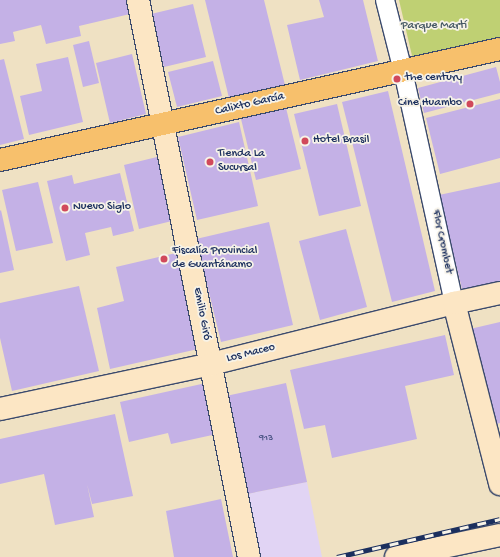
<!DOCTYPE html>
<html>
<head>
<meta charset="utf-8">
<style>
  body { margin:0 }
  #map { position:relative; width:500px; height:557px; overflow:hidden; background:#efe1c3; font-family:"Gochi Hand",sans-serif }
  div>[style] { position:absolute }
  .built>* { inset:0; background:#e1d4f4 }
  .green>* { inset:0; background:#bfd073 }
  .building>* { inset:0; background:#c4b1e6 }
  .roads { filter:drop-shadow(1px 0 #3b4a6d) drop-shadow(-1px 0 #3b4a6d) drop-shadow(0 1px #3b4a6d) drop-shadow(0 -1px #3b4a6d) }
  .street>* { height:18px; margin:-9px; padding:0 9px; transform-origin:9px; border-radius:9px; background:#fff }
  .secondary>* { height:22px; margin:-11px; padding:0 11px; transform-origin:11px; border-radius:11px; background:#fce6c4 }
  .primary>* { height:22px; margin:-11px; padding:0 11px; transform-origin:11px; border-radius:11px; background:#f7c06c }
  .rail>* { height:4.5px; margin-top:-2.25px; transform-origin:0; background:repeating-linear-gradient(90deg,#f7f3e8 0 9px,#1b2f5e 0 18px); box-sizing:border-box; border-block:1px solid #1b2f5e }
  .dots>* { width:11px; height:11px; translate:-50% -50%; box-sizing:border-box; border:2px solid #f7f3e8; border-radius:50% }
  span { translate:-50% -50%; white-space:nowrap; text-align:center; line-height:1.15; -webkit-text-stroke:3.5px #f7f3e8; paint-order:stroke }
  .number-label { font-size:10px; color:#455080 }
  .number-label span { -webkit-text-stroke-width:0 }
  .park-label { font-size:12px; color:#445763 }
  .poi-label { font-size:12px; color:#1b2f5e }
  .left { translate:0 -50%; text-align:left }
  .right { translate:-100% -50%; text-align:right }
  .street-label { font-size:12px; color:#1b2f5e }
</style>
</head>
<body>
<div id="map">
  <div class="built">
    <div style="clip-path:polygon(307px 482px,322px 557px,259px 557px,247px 494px)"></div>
  </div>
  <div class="green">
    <div style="clip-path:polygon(399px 0,500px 0,500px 39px,413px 60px)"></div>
  </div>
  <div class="building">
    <div style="clip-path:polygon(0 0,127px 0,130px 14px,79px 26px,81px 36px,46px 44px,41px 25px,13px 32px,15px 41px,0 44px)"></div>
    <div style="clip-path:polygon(205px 0,264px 0,285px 85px,229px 98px)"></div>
    <div style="clip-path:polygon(319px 0,363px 0,378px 61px,300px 80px,287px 25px,324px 17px)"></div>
    <div style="clip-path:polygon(193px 4px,206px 57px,164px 67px,151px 14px)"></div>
    <div style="clip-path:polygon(89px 41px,99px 83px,83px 87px,73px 45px)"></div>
    <div style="clip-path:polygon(132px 54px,146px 114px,110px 123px,96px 63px)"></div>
    <div style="clip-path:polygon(68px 57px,83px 122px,29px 135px,20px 96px,42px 91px,36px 64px)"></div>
    <div style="clip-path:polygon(4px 59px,24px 139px,0 145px,0 60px)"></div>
    <div style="clip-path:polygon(213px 61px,222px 96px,177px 107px,168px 72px)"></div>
    <div style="clip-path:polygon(496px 67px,500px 82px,500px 93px,424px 113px,418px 88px)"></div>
    <div style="clip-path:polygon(388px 91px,435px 291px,392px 302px,342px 102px)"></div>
    <div style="clip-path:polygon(500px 99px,500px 158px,440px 174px,426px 118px)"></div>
    <div style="clip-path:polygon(337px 104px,361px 206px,319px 216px,294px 114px)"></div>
    <div style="clip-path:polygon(286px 108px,301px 169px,256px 180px,241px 119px)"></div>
    <div style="clip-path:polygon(239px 122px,258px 206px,197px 220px,178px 137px)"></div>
    <div style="clip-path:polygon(157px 157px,172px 221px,139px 229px,124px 165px)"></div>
    <div style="clip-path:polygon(120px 173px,134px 231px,113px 236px,111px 227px,85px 233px,90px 255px,66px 261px,47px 181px,72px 175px,74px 184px)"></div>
    <div style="clip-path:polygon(38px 182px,53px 243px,16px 251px,2px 190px)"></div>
    <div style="clip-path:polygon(500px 182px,500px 285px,463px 293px,439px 195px)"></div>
    <div style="clip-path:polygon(1px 210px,14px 270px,0 273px,0 211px)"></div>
    <div style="clip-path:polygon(269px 222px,293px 325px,221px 342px,196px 239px)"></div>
    <div style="clip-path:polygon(346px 229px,367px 307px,320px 320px,299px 241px)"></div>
    <div style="clip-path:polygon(176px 253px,198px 349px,110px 369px,97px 308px,124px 301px,116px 267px)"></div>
    <div style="clip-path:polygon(79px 286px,99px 371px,12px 391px,0 338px,0 303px)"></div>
    <div style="clip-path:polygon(500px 322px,500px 423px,493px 425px,470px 329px)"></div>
    <div style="clip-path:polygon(445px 335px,454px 375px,405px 386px,417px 439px,332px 458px,325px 425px,304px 429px,290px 370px)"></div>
    <div style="clip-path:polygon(206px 383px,217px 434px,171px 444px,168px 433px,129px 442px,120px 402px)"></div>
    <div style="clip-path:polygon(286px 383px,307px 482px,247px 494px,226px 396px)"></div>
    <div style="clip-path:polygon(115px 414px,133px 496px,92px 504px,87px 484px,94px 517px,55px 525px,44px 474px,0 484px,0 439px)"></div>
    <div style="clip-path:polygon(221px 499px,233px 557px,174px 557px,166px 511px)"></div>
  </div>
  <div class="roads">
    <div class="street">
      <div style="left:385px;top:0;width:73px;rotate:75.8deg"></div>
      <div style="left:403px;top:71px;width:238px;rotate:77.6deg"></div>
    </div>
    <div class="secondary">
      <div style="left:138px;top:0;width:568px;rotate:78.73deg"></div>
      <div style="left:454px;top:303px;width:187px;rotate:75.7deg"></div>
      <div style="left:0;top:409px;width:216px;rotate:-12deg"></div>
      <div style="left:211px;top:364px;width:251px;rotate:-14.1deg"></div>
      <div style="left:454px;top:303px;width:47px;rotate:-12.3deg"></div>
      <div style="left:396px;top:557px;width:106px;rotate:-11.9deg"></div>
    </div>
    <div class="primary">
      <div style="left:0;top:160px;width:512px;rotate:-12.52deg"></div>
    </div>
  </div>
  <div class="rail">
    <div style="left:337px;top:557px;width:167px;rotate:-13.1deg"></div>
  </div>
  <div class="dots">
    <div style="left:397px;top:79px;background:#d1495b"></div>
    <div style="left:470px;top:104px;background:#d1495b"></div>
    <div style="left:305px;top:141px;background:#d1495b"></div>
    <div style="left:210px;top:162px;background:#d1495b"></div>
    <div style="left:65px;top:208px;background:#d1495b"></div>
    <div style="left:164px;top:259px;background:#d1495b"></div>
  </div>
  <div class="number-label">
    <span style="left:266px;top:439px">913</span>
  </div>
  <div class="park-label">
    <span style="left:434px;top:27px">Parque Martí</span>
  </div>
  <div class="poi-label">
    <span class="left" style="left:405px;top:79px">the century</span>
    <span class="right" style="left:462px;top:104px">Cine Huambo</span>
    <span class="left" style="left:313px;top:141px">Hotel Brasil</span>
    <span class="left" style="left:218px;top:162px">Tienda La<br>Sucursal</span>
    <span class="left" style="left:73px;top:208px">Nuevo Siglo</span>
    <span class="left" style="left:172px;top:259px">Fiscalía Provincial<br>de Guantánamo</span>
  </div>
  <div class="street-label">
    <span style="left:250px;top:105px;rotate:-13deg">Calixto García</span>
    <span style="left:441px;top:242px;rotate:78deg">Flor Crombet</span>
    <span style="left:201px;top:314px;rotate:79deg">Emilio Giró</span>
    <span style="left:251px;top:354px;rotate:-14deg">Los Maceo</span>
  </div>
</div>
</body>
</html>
